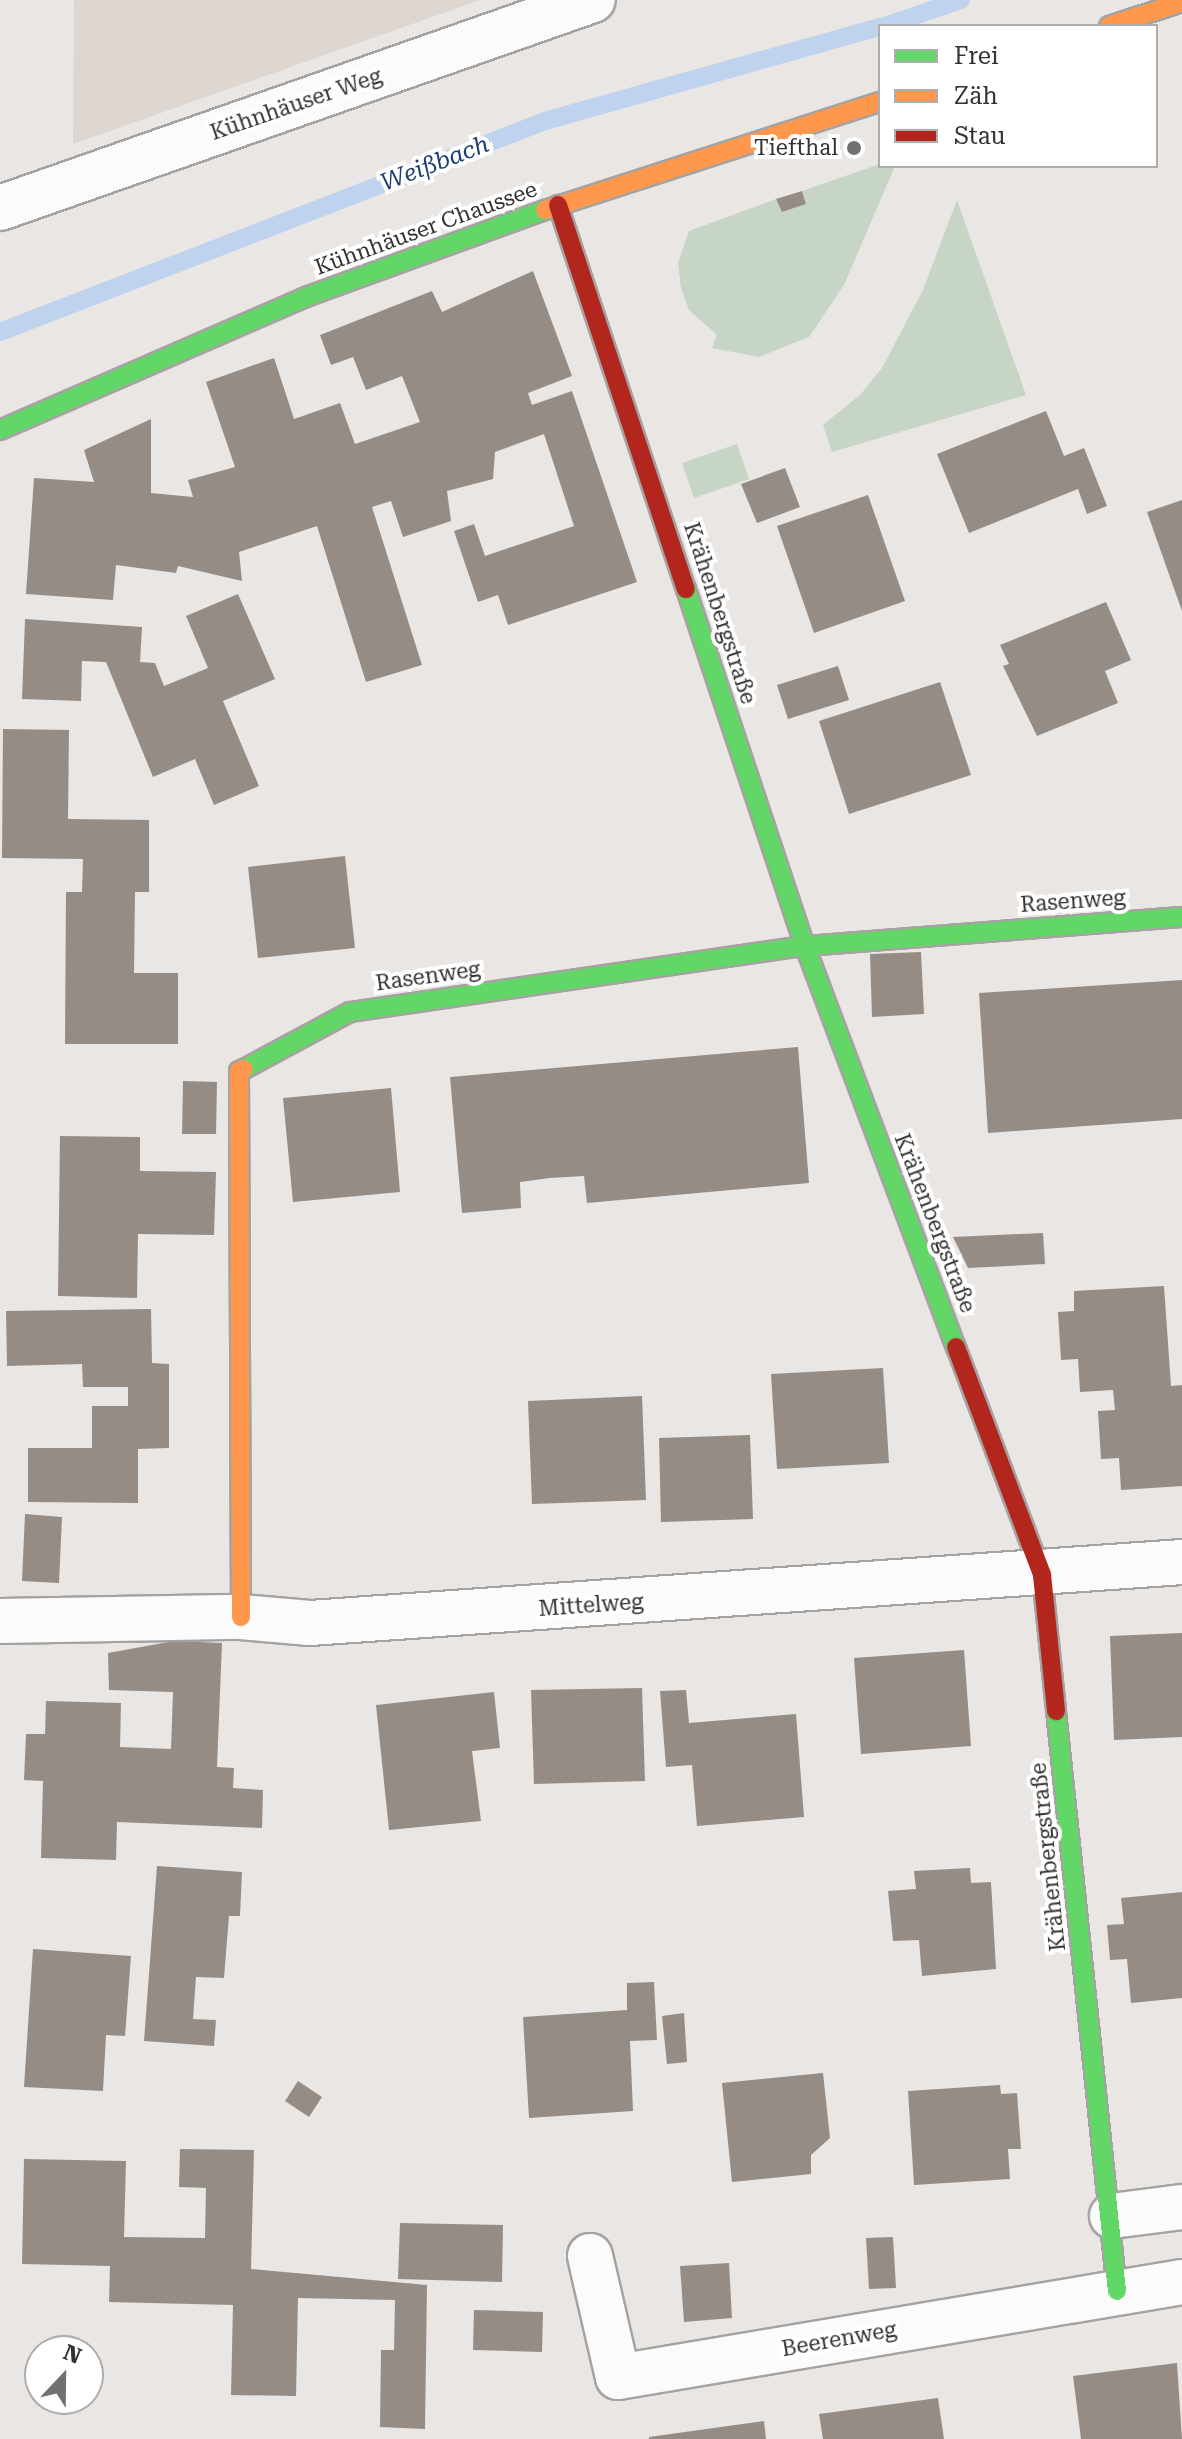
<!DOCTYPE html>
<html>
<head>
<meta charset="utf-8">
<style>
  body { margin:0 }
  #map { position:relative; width:1182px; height:2439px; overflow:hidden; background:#e9e6e4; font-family:"Roboto Serif",serif }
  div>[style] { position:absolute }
  .built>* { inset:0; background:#ded7d1 }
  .green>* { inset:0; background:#c7d5c7 }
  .stream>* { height:18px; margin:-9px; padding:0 9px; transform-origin:9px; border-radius:9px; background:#bfd2ee }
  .building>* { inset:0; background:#958d85 }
  .roads { filter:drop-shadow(2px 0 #a5a3a1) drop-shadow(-2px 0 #a5a3a1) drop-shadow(0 2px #a5a3a1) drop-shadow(0 -2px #a5a3a1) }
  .street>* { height:44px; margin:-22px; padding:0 22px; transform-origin:22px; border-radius:22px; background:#fcfbfb }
  .fast>* { height:18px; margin:-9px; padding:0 9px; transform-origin:9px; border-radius:9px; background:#63d668 }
  .slow>* { height:18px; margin:-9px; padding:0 9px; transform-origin:9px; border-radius:9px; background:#ff974d }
  .jam>* { height:18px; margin:-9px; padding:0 9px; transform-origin:9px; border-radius:9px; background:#b3261e }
  .dots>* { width:22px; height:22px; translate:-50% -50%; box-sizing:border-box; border:4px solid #fff; border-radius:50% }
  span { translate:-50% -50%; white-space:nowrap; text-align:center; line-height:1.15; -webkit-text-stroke:8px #fff; paint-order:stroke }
  .street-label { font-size:22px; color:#343231 }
  .poi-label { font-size:22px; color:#343231 }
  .right { translate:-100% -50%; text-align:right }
  .water-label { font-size:24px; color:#1c3f71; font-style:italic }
  .legend { position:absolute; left:878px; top:24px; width:280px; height:144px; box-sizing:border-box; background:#fff; border:2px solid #aeadad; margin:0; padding:10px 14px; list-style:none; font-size:24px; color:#343231 }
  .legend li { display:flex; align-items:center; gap:16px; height:40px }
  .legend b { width:40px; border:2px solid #aeadad }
  .north { position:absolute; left:24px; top:2335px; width:80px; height:80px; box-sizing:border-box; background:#fff; border:2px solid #aeadad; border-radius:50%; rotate:22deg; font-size:22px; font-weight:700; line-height:32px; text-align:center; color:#343231 }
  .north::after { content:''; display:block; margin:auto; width:28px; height:36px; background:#737170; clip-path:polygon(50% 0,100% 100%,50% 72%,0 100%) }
</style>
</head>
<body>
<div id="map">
  <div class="built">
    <div style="clip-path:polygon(74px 0,480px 0,73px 144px)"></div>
  </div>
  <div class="green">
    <div style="clip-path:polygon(880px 164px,895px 166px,844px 285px,809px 337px,759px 357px,712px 348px,717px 335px,689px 310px,681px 288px,678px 263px,689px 231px,776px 199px,782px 212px,806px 204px,802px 191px)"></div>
    <div style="clip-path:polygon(957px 200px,1026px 395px,832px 452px,823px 425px,861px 394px,882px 368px,923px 290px)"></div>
    <div style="clip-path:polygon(737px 444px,749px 479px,694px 498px,682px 463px)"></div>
  </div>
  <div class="stream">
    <div style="left:885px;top:26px;width:80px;rotate:-18.9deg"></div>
    <div style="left:0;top:332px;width:584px;rotate:-21.16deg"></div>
    <div style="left:545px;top:121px;width:348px;rotate:-15.7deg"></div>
  </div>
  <div class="building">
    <div style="clip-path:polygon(802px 191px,806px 204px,782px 212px,776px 199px)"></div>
    <div style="clip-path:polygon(533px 271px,572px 376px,528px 393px,532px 405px,572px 391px,637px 582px,508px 625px,498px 595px,478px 602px,454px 531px,474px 524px,485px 556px,574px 526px,544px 434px,495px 452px,493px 479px,447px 491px,451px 521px,403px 537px,391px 501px,372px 507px,422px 665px,366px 682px,317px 526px,239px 552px,242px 581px,178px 566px,176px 573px,116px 565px,113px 600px,26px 594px,34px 478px,94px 482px,84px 450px,151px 419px,151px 493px,193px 497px,188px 480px,235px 467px,206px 382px,274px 358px,294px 419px,340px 403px,355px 444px,420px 422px,402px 376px,366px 390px,353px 357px,331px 365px,320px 335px,432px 291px,442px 312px)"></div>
    <div style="clip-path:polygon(1046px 411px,1064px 456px,1084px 448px,1107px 506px,1087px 514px,1078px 489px,969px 533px,937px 454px)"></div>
    <div style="clip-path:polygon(785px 468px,800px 507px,757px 523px,741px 484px)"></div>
    <div style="clip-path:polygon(868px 495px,905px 601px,814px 633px,777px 526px)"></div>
    <div style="clip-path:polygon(1182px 500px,1182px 611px,1147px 512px)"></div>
    <div style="clip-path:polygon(238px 594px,275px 679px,223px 701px,259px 786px,214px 805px,195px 759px,153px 777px,106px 662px,82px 661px,81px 701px,22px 699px,25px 619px,142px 627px,140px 662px,155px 663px,164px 686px,208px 668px,186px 616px)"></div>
    <div style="clip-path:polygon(1106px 602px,1131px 660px,1105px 671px,1118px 703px,1037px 736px,1003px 666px,1009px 664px,1000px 645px)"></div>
    <div style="clip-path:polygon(838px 666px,849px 700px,788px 719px,777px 685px)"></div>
    <div style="clip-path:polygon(940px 682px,971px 775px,849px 814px,819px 721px)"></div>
    <div style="clip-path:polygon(3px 729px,69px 730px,68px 819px,149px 820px,149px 892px,135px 892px,134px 973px,178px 973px,178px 1044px,65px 1044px,66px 892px,82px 892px,83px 859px,2px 858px)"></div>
    <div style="clip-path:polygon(345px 856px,355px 948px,258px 958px,248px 867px)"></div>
    <div style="clip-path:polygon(921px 952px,924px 1014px,872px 1017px,870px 954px)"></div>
    <div style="clip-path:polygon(1182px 980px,1182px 1119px,988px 1133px,979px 993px)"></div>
    <div style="clip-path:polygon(798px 1047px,809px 1183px,587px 1203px,584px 1176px,550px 1178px,520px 1182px,521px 1208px,462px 1213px,450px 1077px)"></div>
    <div style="clip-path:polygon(183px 1081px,217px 1082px,216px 1134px,182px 1134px)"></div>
    <div style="clip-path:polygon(391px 1088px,400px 1192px,293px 1202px,283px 1098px)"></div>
    <div style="clip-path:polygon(60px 1136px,140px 1137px,140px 1171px,216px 1172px,214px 1235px,138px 1234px,137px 1298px,58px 1296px)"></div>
    <div style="clip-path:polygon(1043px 1233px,1045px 1264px,968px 1268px,953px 1237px)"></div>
    <div style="clip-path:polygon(1164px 1286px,1171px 1386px,1182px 1385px,1182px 1486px,1121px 1490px,1119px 1458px,1101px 1459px,1098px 1411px,1115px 1410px,1113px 1390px,1080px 1392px,1078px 1359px,1061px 1360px,1058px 1312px,1074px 1311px,1074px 1291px)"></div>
    <div style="clip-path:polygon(151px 1309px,152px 1363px,169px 1364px,169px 1448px,138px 1449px,138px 1503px,28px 1502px,28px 1448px,92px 1448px,92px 1406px,128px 1406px,128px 1387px,83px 1387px,82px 1364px,7px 1366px,6px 1311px)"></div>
    <div style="clip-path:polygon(883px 1368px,889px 1463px,777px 1469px,771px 1374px)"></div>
    <div style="clip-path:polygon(642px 1396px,646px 1500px,532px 1504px,528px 1401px)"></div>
    <div style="clip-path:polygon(750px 1435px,753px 1519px,661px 1522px,659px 1438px)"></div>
    <div style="clip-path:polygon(25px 1514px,62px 1517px,59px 1583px,22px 1581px)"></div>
    <div style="clip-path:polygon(1182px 1633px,1182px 1737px,1114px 1740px,1110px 1636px)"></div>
    <div style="clip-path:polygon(174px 1641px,222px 1643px,217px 1767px,234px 1768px,233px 1788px,263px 1790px,262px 1828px,117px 1822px,116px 1860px,41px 1858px,43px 1781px,24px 1780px,26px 1734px,45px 1734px,46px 1701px,121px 1703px,120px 1747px,171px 1749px,173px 1692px,109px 1690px,108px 1653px)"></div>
    <div style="clip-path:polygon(964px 1650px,971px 1746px,861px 1754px,854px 1658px)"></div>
    <div style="clip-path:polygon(642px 1688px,645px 1781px,534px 1784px,531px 1690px)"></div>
    <div style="clip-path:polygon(686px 1690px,689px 1723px,796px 1714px,804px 1817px,697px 1826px,692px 1765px,666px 1767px,660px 1691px)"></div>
    <div style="clip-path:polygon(494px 1692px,500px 1748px,472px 1751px,481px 1821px,389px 1830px,376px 1705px)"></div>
    <div style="clip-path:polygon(157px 1866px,242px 1872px,240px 1916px,229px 1916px,224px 1978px,196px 1977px,193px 2019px,216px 2020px,214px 2046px,144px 2041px)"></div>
    <div style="clip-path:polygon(970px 1868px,971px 1883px,991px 1882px,996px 1969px,922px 1976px,919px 1940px,893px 1941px,888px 1891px,916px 1889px,914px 1871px)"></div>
    <div style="clip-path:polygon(1182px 1892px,1182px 1998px,1131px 2003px,1127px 1959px,1110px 1960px,1107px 1925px,1124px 1924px,1121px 1898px)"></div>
    <div style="clip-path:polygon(33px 1949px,131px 1956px,125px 2036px,106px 2035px,103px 2091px,24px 2087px)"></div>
    <div style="clip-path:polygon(654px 1982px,657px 2040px,630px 2041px,633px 2111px,529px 2118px,523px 2017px,627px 2010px,627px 1983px)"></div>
    <div style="clip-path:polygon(684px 2013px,687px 2062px,667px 2064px,662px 2016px)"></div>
    <div style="clip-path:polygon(823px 2073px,830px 2138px,811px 2155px,811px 2174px,732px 2182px,722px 2083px)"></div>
    <div style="clip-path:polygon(298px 2081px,322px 2097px,309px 2117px,285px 2101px)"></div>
    <div style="clip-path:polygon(1000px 2085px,1001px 2094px,1017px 2093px,1021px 2149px,1008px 2149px,1010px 2179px,914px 2185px,908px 2091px)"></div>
    <div style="clip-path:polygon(180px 2149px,254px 2150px,251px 2269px,427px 2285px,425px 2429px,380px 2427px,381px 2350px,394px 2350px,395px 2300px,298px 2298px,296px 2396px,231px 2395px,233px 2305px,109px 2302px,110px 2266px,22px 2264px,24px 2159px,126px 2161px,124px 2237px,205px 2238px,206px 2188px,179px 2187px)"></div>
    <div style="clip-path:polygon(400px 2223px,503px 2225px,502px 2282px,398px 2279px)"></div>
    <div style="clip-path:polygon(893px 2237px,896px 2288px,869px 2289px,866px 2238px)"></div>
    <div style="clip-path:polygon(729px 2263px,732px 2318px,684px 2322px,680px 2266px)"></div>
    <div style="clip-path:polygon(474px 2310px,543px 2312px,542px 2352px,473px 2350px)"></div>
    <div style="clip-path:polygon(1177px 2363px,1182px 2439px,1081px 2439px,1073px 2376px)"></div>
    <div style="clip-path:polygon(938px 2398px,944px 2439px,823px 2439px,819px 2414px)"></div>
    <div style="clip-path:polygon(764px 2421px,766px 2439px,649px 2439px,649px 2437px)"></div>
  </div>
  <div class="roads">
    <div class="street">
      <div style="left:0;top:208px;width:628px;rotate:-19.33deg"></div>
      <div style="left:0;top:1621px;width:241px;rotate:-1deg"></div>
      <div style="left:241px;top:1617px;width:69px;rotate:5deg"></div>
      <div style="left:310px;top:1623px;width:874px;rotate:-4deg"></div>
      <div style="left:1112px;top:2216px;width:71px;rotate:-7.3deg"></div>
      <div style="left:590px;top:2256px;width:124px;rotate:77deg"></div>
      <div style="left:618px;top:2377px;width:572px;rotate:-9.56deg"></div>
    </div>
    <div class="fast">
      <div style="left:0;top:430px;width:334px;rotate:-23.5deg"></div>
      <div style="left:306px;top:297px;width:254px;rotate:-20deg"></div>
      <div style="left:686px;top:589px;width:376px;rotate:71.6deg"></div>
      <div style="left:805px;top:946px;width:428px;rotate:69.4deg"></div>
      <div style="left:244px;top:1069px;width:120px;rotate:-28.3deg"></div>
      <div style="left:350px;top:1012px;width:460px;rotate:-8.3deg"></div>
      <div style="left:805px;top:946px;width:378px;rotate:-4.4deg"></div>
      <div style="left:1056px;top:1711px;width:583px;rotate:84deg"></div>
    </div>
    <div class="slow">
      <div style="left:1109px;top:26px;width:77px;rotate:-18.2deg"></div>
      <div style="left:545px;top:210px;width:352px;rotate:-17.9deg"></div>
      <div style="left:241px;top:1617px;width:546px;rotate:-90.21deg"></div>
      <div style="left:239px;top:1071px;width:5px;rotate:-22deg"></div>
    </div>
    <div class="jam">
      <div style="left:558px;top:205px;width:405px;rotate:71.6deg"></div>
      <div style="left:956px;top:1347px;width:244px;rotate:69.3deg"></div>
      <div style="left:1042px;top:1575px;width:137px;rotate:84.1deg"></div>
    </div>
  </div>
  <div class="dots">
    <div style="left:854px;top:148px;background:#737170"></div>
  </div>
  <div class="street-label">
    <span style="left:296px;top:104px;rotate:-19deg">Kühnhäuser Weg</span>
    <span style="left:426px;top:228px;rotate:-20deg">Kühnhäuser Chaussee</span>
    <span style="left:720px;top:613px;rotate:72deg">Krähenbergstraße</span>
    <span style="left:1073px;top:901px;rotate:-4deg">Rasenweg</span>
    <span style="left:428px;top:976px;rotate:-8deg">Rasenweg</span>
    <span style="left:935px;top:1223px;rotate:69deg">Krähenbergstraße</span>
    <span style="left:591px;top:1605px;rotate:-4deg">Mittelweg</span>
    <span style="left:1048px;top:1857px;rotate:-96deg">Krähenbergstraße</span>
    <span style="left:839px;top:2339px;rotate:-10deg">Beerenweg</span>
  </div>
  <div class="poi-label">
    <span class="right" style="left:838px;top:148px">Tiefthal</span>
  </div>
  <div class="water-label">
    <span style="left:435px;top:164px;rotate:-21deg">Weißbach</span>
  </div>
  <ul class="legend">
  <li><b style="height:10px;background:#63d668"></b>Frei</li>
  <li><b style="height:10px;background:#ff974d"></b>Zäh</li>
  <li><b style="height:10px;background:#b3261e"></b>Stau</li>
  </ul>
  <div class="north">N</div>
</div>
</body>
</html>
